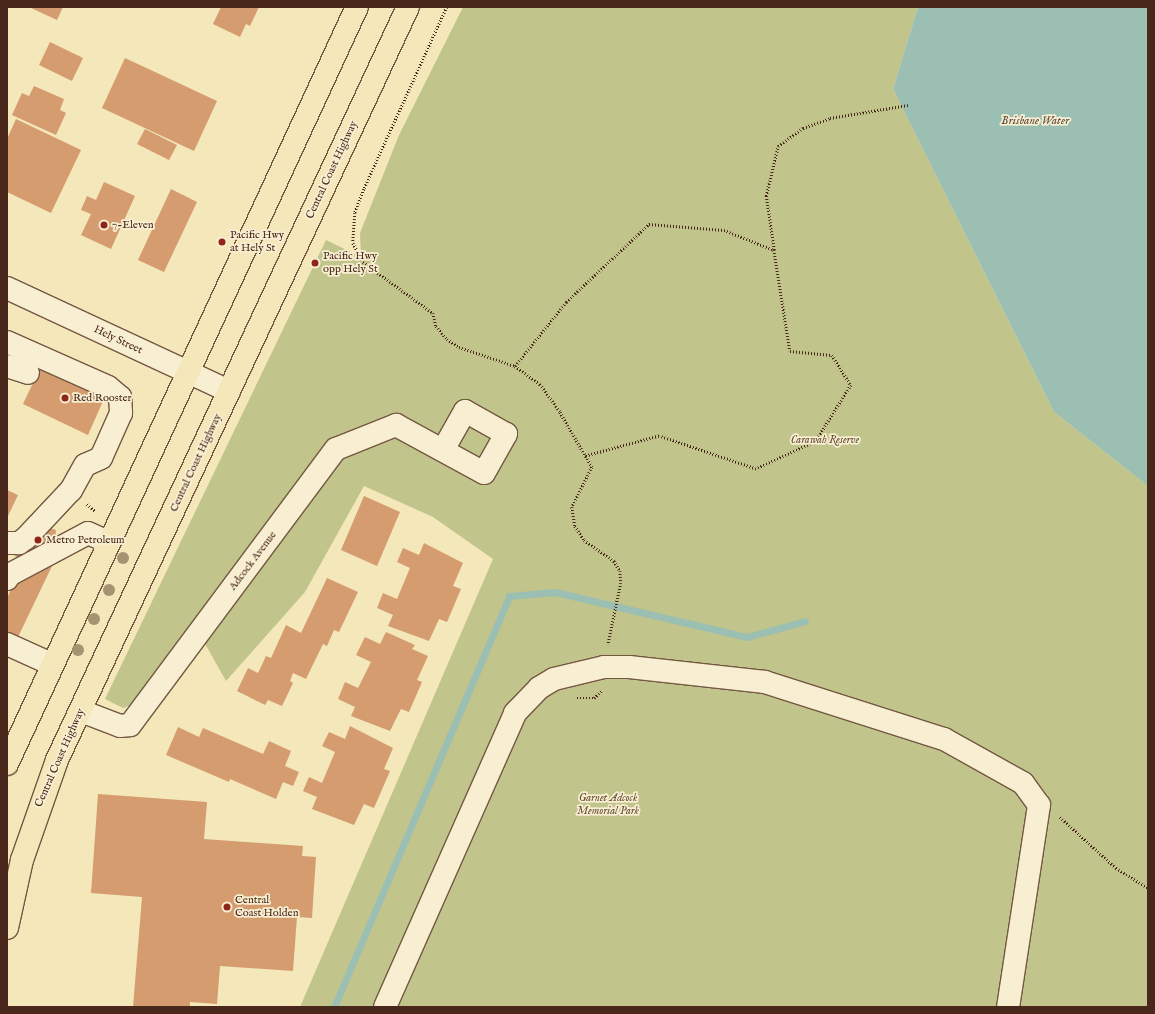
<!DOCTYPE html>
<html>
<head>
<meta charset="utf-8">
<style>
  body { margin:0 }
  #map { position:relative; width:1155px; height:1014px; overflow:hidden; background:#f4e7ba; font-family:"IM FELL English",serif }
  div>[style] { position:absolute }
  .green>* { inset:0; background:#c1c48b }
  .water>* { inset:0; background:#9cbfb3 }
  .stream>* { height:7px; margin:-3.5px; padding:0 3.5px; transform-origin:3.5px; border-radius:3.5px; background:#9cbfb3 }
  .building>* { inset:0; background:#d49c6f }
  .path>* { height:2.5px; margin-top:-1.25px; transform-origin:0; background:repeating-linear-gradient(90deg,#49271a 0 1px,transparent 0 3px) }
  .roads { filter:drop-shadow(1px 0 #745742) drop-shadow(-1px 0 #745742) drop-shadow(0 1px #745742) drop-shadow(0 -1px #745742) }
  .minor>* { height:22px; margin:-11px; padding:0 11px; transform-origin:11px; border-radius:11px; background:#f8efd2 }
  .highway>* { height:22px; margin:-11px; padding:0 11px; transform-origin:11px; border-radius:11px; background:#f4e7ba }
  .trees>* { width:12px; height:12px; margin:-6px; border-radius:50%; background:#a69371 }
  .dots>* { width:11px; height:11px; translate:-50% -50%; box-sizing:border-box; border:2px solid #f8efd2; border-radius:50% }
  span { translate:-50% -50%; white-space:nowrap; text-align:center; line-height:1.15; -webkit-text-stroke:3.5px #f8efd2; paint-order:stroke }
  .street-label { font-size:11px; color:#49271a }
  .poi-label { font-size:11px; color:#49271a }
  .left { translate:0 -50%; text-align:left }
  .park-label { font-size:11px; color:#674e36; font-style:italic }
  .water-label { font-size:12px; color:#5e4d40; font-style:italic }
  .frame { position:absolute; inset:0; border:8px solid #49271a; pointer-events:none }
</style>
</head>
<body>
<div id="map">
  <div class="green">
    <div style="clip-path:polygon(463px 7px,526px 7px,416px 232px,526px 7px,918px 7px,893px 89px,1054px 412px,1148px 486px,1148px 1007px,300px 1007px,493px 559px,433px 517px,364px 486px,305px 592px,226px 681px,195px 626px,141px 701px,123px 708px,105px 699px,326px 240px,361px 257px,360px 233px,399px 135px)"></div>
  </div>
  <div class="water">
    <div style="clip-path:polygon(918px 7px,1148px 7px,1148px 486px,1054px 412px,893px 89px)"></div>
  </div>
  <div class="stream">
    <div style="left:334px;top:1007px;width:447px;rotate:-66.9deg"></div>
    <div style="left:509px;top:596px;width:46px;rotate:-5deg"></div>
    <div style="left:555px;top:592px;width:197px;rotate:13.2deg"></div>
    <div style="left:747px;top:637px;width:60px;rotate:-15.4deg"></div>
  </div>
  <div class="building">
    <div style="clip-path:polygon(29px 7px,63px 7px,57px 20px)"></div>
    <div style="clip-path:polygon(221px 7px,259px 7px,250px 26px,246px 24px,240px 37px,213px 24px)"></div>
    <div style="clip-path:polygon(50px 42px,83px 58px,72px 81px,39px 65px)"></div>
    <div style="clip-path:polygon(125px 58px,217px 101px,194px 151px,102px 108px)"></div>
    <div style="clip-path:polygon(34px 86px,64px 99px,60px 110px,66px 113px,56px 135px,12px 115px,22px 93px,29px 96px)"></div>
    <div style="clip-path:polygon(16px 119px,81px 150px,51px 213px,7px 192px,7px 139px)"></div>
    <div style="clip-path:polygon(145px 129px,177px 145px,169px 160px,137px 144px)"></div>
    <div style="clip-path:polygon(104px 182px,135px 196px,111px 249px,81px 235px,91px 214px,81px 210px,87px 196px,96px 200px)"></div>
    <div style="clip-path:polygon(171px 189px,197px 202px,164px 272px,138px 260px)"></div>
    <div style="clip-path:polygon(43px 362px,107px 392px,88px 435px,23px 404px)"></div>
    <div style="clip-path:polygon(7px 490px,18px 495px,7px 518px)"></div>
    <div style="clip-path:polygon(364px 496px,400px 512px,377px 566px,341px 550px)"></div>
    <div style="clip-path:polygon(62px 507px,66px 513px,49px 528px,56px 530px,53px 564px,18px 637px,7px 632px,7px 598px,30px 550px,19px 558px,11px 554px)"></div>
    <div style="clip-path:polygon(424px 543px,463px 563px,453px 586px,461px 589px,447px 622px,439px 619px,429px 641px,388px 626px,393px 615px,377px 608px,383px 593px,397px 599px,410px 568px,397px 562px,403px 548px,419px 555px)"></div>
    <div style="clip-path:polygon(327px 578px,358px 592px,339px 632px,334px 630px,327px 646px,323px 644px,306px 679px,293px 673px,290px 681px,293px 683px,282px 706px,268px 700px,265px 705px,237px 691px,248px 668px,258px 673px,266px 656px,271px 658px,286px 625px,301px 633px)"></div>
    <div style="clip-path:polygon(386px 632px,415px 645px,412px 649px,428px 656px,417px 680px,422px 682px,409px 712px,401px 709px,390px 731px,351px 716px,355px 707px,338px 699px,345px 682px,358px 688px,371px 662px,356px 655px,365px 637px,380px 644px)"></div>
    <div style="clip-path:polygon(350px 726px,393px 748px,384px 769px,390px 771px,374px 808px,364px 804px,354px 825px,312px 809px,317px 797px,303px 791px,309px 777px,322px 783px,335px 752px,322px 746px,329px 732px,345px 739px)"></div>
    <div style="clip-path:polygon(178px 727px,199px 737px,203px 728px,263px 754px,269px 741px,291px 751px,285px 766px,299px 772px,293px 786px,283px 782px,276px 799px,230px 779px,229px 782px,166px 755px)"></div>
    <div style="clip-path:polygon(98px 794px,207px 802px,204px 839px,303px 846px,302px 856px,316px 857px,312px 918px,297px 917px,293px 971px,220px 966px,217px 1004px,190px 1002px,190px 1007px,133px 1007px,142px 897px,91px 893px)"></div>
  </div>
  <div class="path">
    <div style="left:447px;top:7px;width:200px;rotate:114.5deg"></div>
    <div style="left:364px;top:189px;width:26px;rotate:111deg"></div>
    <div style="left:355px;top:213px;width:30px;rotate:94deg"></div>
    <div style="left:353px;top:243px;width:21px;rotate:62deg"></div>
    <div style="left:363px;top:262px;width:87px;rotate:36.1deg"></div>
    <div style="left:433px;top:313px;width:13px;rotate:77deg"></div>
    <div style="left:436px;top:326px;width:17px;rotate:50deg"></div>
    <div style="left:447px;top:339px;width:14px;rotate:34deg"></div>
    <div style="left:459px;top:347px;width:59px;rotate:18.7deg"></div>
    <div style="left:515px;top:366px;width:31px;rotate:36deg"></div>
    <div style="left:540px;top:384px;width:34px;rotate:54deg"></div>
    <div style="left:560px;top:412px;width:64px;rotate:59.8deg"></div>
    <div style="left:592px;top:467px;width:45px;rotate:116.6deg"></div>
    <div style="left:572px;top:507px;width:19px;rotate:81deg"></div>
    <div style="left:575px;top:526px;width:17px;rotate:57deg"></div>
    <div style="left:584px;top:540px;width:37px;rotate:35deg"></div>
    <div style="left:614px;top:561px;width:12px;rotate:59deg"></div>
    <div style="left:620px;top:571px;width:12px;rotate:85deg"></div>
    <div style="left:621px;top:583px;width:63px;rotate:101.8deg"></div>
    <div style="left:774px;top:250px;width:55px;rotate:-98.4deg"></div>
    <div style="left:766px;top:196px;width:51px;rotate:-76.5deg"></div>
    <div style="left:778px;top:146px;width:31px;rotate:-36deg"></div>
    <div style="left:803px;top:128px;width:29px;rotate:-20deg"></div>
    <div style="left:830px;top:118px;width:79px;rotate:-9.5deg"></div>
    <div style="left:515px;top:366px;width:82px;rotate:-51.4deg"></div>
    <div style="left:566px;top:302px;width:114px;rotate:-43.2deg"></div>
    <div style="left:649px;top:224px;width:75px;rotate:4.6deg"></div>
    <div style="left:724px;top:230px;width:54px;rotate:21.8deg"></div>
    <div style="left:774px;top:250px;width:102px;rotate:81deg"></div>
    <div style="left:790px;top:351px;width:42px;rotate:5.4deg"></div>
    <div style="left:832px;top:355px;width:36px;rotate:58deg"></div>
    <div style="left:851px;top:385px;width:66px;rotate:122deg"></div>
    <div style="left:816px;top:441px;width:66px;rotate:155deg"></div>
    <div style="left:756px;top:469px;width:102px;rotate:-161.2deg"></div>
    <div style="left:659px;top:436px;width:76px;rotate:164.7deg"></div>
    <div style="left:87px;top:504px;width:11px;rotate:41deg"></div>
    <div style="left:577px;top:698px;width:17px"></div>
    <div style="left:594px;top:698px;width:10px;rotate:-45deg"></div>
    <div style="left:1060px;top:817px;width:76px;rotate:42.3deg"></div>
    <div style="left:1116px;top:868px;width:38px;rotate:32deg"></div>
  </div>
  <div class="roads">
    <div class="minor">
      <div style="left:7px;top:288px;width:245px;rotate:24.9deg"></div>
      <div style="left:7px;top:342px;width:111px;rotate:24deg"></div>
      <div style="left:108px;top:387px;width:16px;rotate:40deg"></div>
      <div style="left:120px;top:397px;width:16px;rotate:86deg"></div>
      <div style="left:121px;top:413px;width:49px;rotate:114deg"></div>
      <div style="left:101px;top:458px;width:17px;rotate:156deg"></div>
      <div style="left:85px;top:465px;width:29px;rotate:119deg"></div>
      <div style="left:71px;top:490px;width:66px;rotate:133.2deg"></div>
      <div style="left:26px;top:538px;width:9px;rotate:144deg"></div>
      <div style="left:19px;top:543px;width:12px;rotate:180deg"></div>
      <div style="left:7px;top:366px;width:22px;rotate:18deg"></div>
      <div style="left:7px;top:579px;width:4px;rotate:-63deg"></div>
      <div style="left:9px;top:575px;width:89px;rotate:-28deg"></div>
      <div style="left:88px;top:533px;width:22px;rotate:24deg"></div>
      <div style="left:7px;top:644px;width:48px;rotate:24.4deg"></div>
      <div style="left:81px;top:711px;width:42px;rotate:21deg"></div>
      <div style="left:120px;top:726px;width:10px;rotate:-6deg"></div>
      <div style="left:130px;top:725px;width:344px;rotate:-53.3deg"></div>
      <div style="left:336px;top:449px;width:65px;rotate:-21.8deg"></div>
      <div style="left:396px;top:425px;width:100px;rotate:28.6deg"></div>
      <div style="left:484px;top:473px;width:45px;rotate:-60.6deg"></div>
      <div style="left:506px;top:434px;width:47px;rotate:-150.7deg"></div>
      <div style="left:465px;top:411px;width:45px;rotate:119.4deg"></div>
      <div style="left:385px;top:1007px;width:321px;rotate:-66.1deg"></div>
      <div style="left:515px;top:713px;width:35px;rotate:-46deg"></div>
      <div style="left:539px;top:688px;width:17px;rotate:-31deg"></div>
      <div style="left:554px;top:679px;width:51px;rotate:-13.5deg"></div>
      <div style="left:604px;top:667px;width:25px"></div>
      <div style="left:629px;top:667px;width:137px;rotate:6.3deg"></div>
      <div style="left:765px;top:682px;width:188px;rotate:17.7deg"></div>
      <div style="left:944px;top:739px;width:90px;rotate:29.1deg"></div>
      <div style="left:1023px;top:783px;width:27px;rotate:54deg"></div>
      <div style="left:1039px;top:805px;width:204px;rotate:98.7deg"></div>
    </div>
    <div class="highway">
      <div style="left:7px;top:764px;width:834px;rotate:-65.19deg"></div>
      <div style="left:7px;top:928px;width:70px;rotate:-77.6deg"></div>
      <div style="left:22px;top:860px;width:106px;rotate:-70.7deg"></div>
      <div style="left:57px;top:760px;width:831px;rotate:-65.01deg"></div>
    </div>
  </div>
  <div class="trees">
    <div style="left:123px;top:558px"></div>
    <div style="left:109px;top:590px"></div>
    <div style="left:94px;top:619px"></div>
    <div style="left:78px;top:650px"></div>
  </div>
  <div class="dots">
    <div style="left:104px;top:225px;background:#8f2418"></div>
    <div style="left:222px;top:242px;background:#8f2418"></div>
    <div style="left:315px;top:263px;background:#8f2418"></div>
    <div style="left:65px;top:398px;background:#8f2418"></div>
    <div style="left:38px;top:540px;background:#8f2418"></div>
    <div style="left:227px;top:907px;background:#8f2418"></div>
  </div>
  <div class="street-label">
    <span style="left:332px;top:170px;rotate:-65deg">Central Coast Highway</span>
    <span style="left:118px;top:340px;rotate:25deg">Hely Street</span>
    <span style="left:196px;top:463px;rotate:-65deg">Central Coast Highway</span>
    <span style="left:253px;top:561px;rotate:-53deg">Adcock Avenue</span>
    <span style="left:60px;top:758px;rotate:-66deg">Central Coast Highway</span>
  </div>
  <div class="poi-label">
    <span class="left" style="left:112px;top:225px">7-Eleven</span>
    <span class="left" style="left:230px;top:242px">Pacific Hwy<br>at Hely St</span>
    <span class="left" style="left:323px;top:263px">Pacific Hwy<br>opp Hely St</span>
    <span class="left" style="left:73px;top:398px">Red Rooster</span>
    <span class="left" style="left:46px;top:540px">Metro Petroleum</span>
    <span class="left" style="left:235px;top:907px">Central<br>Coast Holden</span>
  </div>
  <div class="park-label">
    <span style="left:825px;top:440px">Carawah Reserve</span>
    <span style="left:608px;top:805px">Garnet Adcock<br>Memorial Park</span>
  </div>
  <div class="water-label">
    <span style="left:1035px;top:121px">Brisbane Water</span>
  </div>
  <div class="frame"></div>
</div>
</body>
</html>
